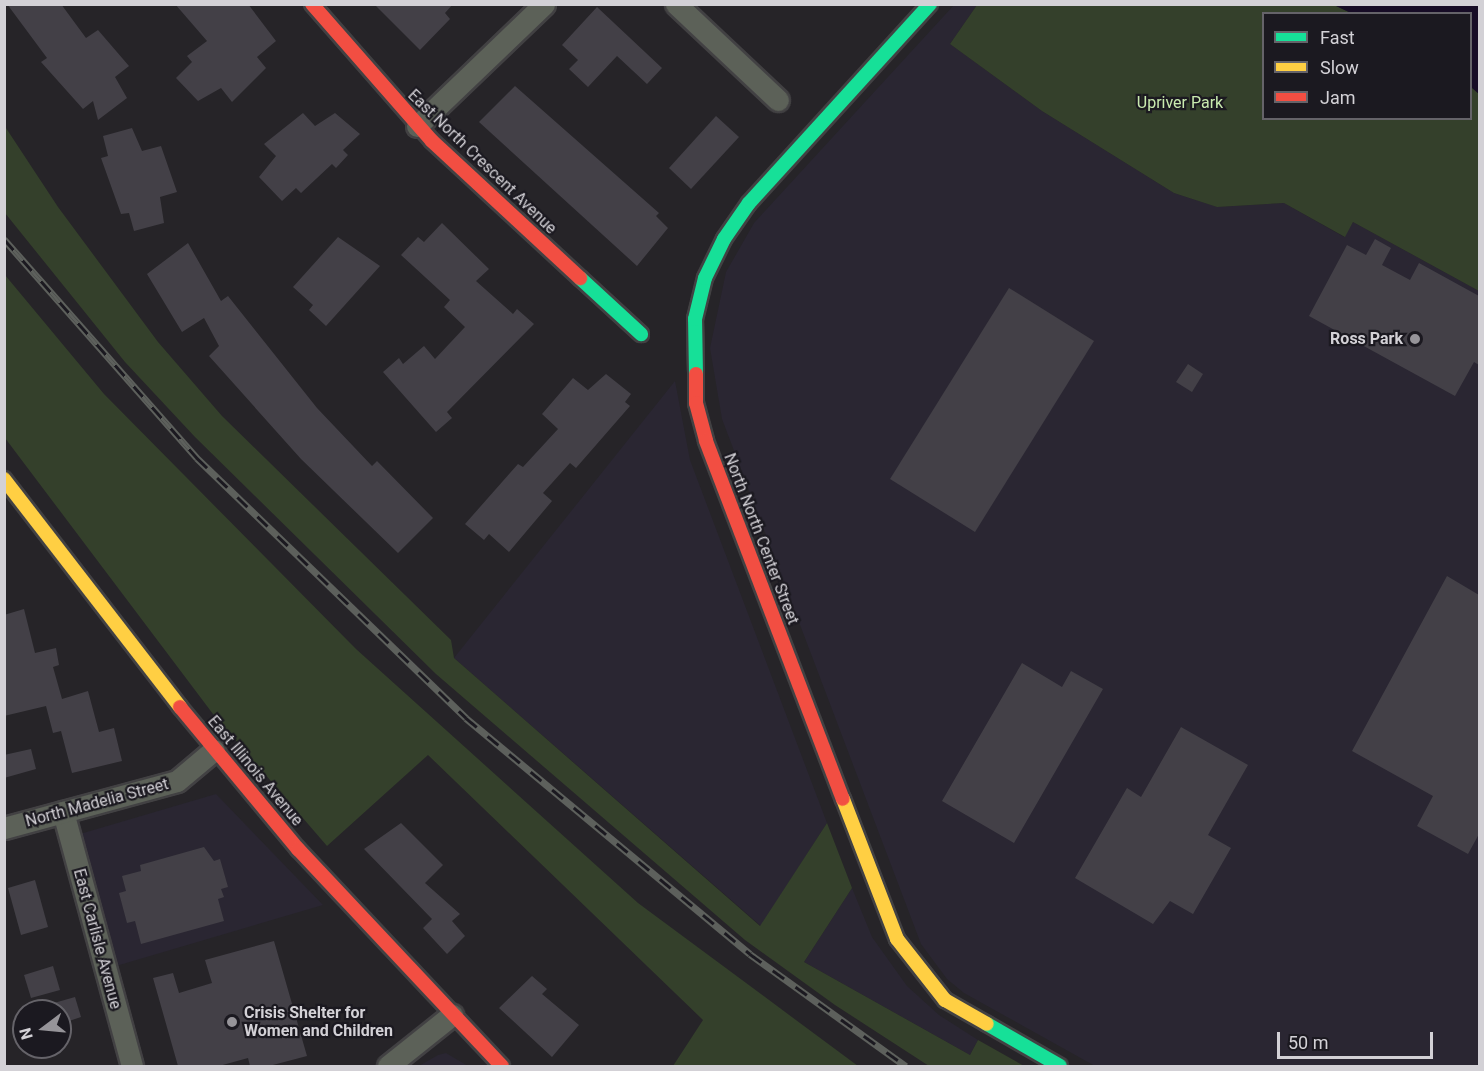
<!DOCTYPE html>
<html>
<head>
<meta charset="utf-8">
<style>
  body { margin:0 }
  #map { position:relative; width:1484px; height:1071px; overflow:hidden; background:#262428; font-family:Roboto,sans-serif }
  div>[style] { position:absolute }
  .built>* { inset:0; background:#2a2632 }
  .green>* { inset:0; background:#34402b }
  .water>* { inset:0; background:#170c26 }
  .building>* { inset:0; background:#434047 }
  .roads { filter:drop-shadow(2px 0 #424143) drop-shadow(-2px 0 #424143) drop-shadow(0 2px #424143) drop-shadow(0 -2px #424143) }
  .street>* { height:21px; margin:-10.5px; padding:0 10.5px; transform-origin:10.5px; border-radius:10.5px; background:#5c6158 }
  .fast>* { height:14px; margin:-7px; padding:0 7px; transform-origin:7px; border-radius:7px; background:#16e098 }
  .slow>* { height:14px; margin:-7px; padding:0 7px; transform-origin:7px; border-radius:7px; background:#ffcf43 }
  .jam>* { height:14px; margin:-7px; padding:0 7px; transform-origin:7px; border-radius:7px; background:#f24e42 }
  .rail>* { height:7px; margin-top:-3.5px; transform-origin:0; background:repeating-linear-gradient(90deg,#1b1920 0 14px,#5d605c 0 28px); box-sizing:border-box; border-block:2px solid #5d605c }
  .dots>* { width:16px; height:16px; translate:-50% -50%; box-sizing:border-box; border:3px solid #1b1920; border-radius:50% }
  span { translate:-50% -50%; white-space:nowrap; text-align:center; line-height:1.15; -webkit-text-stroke:4.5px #1b1920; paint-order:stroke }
  .park-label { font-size:16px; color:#c9eaaf }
  .street-label { font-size:16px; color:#d3d1d6 }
  .poi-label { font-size:16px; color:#d3d1d6; font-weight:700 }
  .right { translate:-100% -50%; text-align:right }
  .left { translate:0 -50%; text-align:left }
  .frame { position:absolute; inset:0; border:6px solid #d3d1d6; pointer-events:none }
  .legend { position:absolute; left:1262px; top:12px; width:210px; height:108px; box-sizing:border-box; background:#1b1920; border:2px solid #656369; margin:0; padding:8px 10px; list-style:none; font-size:18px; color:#d3d1d6 }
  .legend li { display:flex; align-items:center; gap:12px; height:30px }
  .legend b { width:30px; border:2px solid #656369 }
  .north { position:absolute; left:12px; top:999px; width:60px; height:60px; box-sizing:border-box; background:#1b1920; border:2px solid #656369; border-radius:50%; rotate:254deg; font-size:16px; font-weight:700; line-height:24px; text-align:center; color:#d3d1d6 }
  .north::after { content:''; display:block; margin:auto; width:21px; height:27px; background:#969499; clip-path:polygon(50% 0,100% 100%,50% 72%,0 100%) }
  .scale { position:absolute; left:1277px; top:1032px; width:156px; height:27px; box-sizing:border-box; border:3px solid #d3d1d6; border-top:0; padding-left:8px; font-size:18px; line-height:21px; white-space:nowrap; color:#d3d1d6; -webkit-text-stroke:4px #1b1920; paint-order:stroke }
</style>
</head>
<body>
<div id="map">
  <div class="built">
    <div style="clip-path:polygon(954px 5px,977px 5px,950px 44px,1042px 111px,1174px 193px,1217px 207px,1284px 203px,1344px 237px,1353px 222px,1479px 291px,1479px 1066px,1095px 1066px,964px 993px,947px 979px,921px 944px,722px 419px,710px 348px,726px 272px,754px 223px)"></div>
    <div style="clip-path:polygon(675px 381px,690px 460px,827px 823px,761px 926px,454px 658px)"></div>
    <div style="clip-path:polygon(216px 794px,323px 905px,116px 966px,80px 834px)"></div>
    <div style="clip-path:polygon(852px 888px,872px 937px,907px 986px,939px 1015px,978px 1040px,970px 1055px,804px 962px)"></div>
    <div style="clip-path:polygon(446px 1053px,468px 1066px,419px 1066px,438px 1055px)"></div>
  </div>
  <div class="green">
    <div style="clip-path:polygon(977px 5px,1334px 5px,1351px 13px,1264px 14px,1264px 118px,1470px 118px,1471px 87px,1479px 94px,1479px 291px,1353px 222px,1345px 237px,1284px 203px,1217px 207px,1174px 193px,1042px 111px,950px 44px)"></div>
    <div style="clip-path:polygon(4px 125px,58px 207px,158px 342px,222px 416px,451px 640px,454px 658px,760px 926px,827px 823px,852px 888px,804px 962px,970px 1055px,978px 1040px,1024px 1066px,929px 1066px,835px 1005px,745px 940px,436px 674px,195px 437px,125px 362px,5px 213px)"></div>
    <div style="clip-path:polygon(5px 275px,104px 394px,356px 649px,638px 903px,858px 1066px,673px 1066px,703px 1020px,428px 755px,327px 846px,213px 714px,5px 438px)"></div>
  </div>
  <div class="water">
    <div style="clip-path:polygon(1334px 5px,1479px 5px,1479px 94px,1471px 87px,1470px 14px,1351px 13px)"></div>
  </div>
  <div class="building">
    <div style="clip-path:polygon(7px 4px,61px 4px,86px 38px,98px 30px,129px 66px,115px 77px,127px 98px,98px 120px,93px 101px,83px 109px,41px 62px,47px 58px)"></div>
    <div style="clip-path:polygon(175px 4px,248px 4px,276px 41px,257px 57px,266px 68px,232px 102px,221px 88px,198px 101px,176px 78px,192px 62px,187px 56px,207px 41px)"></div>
    <div style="clip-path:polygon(374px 4px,453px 4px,445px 13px,450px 19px,420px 50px)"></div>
    <div style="clip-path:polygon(597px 7px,662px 68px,647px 84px,617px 56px,588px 87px,569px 69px,578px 60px,562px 45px)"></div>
    <div style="clip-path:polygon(515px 86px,659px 213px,656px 216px,668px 228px,637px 266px,479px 122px)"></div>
    <div style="clip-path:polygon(303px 113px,315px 126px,335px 113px,360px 134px,343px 150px,348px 155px,336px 168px,332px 164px,301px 193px,296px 188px,282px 201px,259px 177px,276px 156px,264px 144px)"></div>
    <div style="clip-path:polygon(716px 116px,739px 137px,691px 189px,669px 168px)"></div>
    <div style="clip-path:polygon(132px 128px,142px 151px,161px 146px,177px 192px,160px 197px,164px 223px,134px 231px,129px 213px,121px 214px,101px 158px,108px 156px,103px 136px)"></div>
    <div style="clip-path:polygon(442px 223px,489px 269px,476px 281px,513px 314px,517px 309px,534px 324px,447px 412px,452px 418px,436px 432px,383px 372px,399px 358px,403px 364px,424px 346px,435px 359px,465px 327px,444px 307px,450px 300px,401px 255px,418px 237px,424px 242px)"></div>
    <div style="clip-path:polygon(338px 237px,380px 266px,326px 326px,309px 310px,313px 305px,293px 287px)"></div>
    <div style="clip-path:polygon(1375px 239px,1391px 248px,1382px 265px,1410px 280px,1419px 263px,1479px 296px,1479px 365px,1474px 362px,1455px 396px,1309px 316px,1347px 245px,1366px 255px)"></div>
    <div style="clip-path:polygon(188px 243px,221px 301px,228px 296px,317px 408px,372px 466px,377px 461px,433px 518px,398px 553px,301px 459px,209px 356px,219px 346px,204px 318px,182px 332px,147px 274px)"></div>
    <div style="clip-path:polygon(1009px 288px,1094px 341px,975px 532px,890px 479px)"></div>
    <div style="clip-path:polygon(1188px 364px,1203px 374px,1192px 392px,1176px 382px)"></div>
    <div style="clip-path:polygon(606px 374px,631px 394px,625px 402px,630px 406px,576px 468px,570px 463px,543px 493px,552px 501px,509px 552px,489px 534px,484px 540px,465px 524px,518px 464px,523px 467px,558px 429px,542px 414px,573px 378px,588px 390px)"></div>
    <div style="clip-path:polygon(1447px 576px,1479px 595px,1479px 834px,1468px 854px,1417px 826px,1433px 796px,1352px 751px)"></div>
    <div style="clip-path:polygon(24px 609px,35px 653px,56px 648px,59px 665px,53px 667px,62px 699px,88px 691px,99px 732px,114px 728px,122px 761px,72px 773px,61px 731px,53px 733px,46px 706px,4px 716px,4px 615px)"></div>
    <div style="clip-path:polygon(1022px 663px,1062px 687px,1071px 671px,1103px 689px,1014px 843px,942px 801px)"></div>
    <div style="clip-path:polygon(1181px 727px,1248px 765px,1208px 835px,1231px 848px,1193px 914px,1170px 901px,1153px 924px,1075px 878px,1127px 788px,1141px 797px)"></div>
    <div style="clip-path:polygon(31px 749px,36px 769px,4px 778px,4px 755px)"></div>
    <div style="clip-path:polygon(401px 823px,443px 865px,425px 883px,460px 914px,452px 921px,465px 936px,447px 954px,423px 928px,432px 919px,364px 849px)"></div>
    <div style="clip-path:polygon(204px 847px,214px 861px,220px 859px,228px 887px,221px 889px,224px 897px,218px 899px,224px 921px,141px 944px,135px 921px,127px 923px,119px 893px,126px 891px,122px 876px,141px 871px,140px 865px)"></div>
    <div style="clip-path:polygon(35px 880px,48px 927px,21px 935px,8px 888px)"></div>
    <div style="clip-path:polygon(274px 941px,307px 1056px,269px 1066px,250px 1066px,248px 1058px,219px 1066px,178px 1066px,153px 978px,173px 973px,179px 993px,212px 983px,205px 960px)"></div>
    <div style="clip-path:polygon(53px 966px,60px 990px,31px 998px,24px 975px)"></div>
    <div style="clip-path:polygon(532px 976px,547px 989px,542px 994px,579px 1025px,552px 1057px,499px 1008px)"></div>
    <div style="clip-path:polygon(75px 997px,81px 1017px,60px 1024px,54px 1003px)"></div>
  </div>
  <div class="roads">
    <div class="street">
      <div style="left:676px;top:4px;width:140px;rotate:43.3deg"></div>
      <div style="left:417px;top:126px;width:176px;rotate:-43.8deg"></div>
      <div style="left:63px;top:812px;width:263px;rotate:74.8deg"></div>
      <div style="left:4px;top:828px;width:179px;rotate:-15.2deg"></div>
      <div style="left:177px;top:781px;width:48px;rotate:-40deg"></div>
      <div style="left:388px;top:1066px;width:82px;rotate:-38.6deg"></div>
    </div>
    <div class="fast">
      <div style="left:580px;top:278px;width:83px;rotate:42.6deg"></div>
      <div style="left:696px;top:374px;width:55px;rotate:-91deg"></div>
      <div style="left:695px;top:319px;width:42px;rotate:-76.3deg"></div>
      <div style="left:705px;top:278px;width:43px;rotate:-64deg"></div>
      <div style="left:724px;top:239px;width:44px;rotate:-55.2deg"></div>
      <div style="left:749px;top:203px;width:269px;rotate:-47.7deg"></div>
      <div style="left:987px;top:1024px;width:84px;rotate:29.9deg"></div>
    </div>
    <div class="slow">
      <div style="left:4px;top:479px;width:288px;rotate:52.3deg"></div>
      <div style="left:843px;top:799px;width:150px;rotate:68.9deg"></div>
      <div style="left:897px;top:939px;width:78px;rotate:51.8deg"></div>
      <div style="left:945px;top:1000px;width:48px;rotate:29.7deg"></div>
    </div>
    <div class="jam">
      <div style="left:312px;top:4px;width:182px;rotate:48.8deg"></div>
      <div style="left:432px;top:141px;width:202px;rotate:42.8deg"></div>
      <div style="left:696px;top:374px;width:29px;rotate:90deg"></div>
      <div style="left:696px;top:403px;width:39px;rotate:75deg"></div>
      <div style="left:706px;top:441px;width:383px;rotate:69.1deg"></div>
      <div style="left:180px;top:707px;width:185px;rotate:50.3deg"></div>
      <div style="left:298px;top:849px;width:298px;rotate:46.8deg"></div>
    </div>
  </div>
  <div class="rail">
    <div style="left:4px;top:239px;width:292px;rotate:48.6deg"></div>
    <div style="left:197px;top:458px;width:374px;rotate:44deg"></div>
    <div style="left:466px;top:718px;width:369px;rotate:39.7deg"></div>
    <div style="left:750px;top:954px;width:192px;rotate:35.7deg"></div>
  </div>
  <div class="dots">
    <div style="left:1415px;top:339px;background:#969499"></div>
    <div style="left:232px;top:1022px;background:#969499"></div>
  </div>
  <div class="park-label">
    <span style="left:1180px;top:103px">Upriver Park</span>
  </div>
  <div class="street-label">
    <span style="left:482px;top:162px;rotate:44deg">East North Crescent Avenue</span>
    <span style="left:761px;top:539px;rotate:69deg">North North Center Street</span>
    <span style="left:255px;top:771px;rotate:50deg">East Illinois Avenue</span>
    <span style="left:97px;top:803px;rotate:-15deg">North Madelia Street</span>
    <span style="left:97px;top:939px;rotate:75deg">East Carlisle Avenue</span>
  </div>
  <div class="poi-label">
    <span class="right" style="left:1403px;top:339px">Ross Park</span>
    <span class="left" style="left:244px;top:1022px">Crisis Shelter for<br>Women and Children</span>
  </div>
  <div class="frame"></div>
  <ul class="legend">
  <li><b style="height:8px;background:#16e098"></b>Fast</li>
  <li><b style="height:8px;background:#ffcf43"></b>Slow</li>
  <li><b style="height:8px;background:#f24e42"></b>Jam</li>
  </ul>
  <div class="north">N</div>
  <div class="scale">50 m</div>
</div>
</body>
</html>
